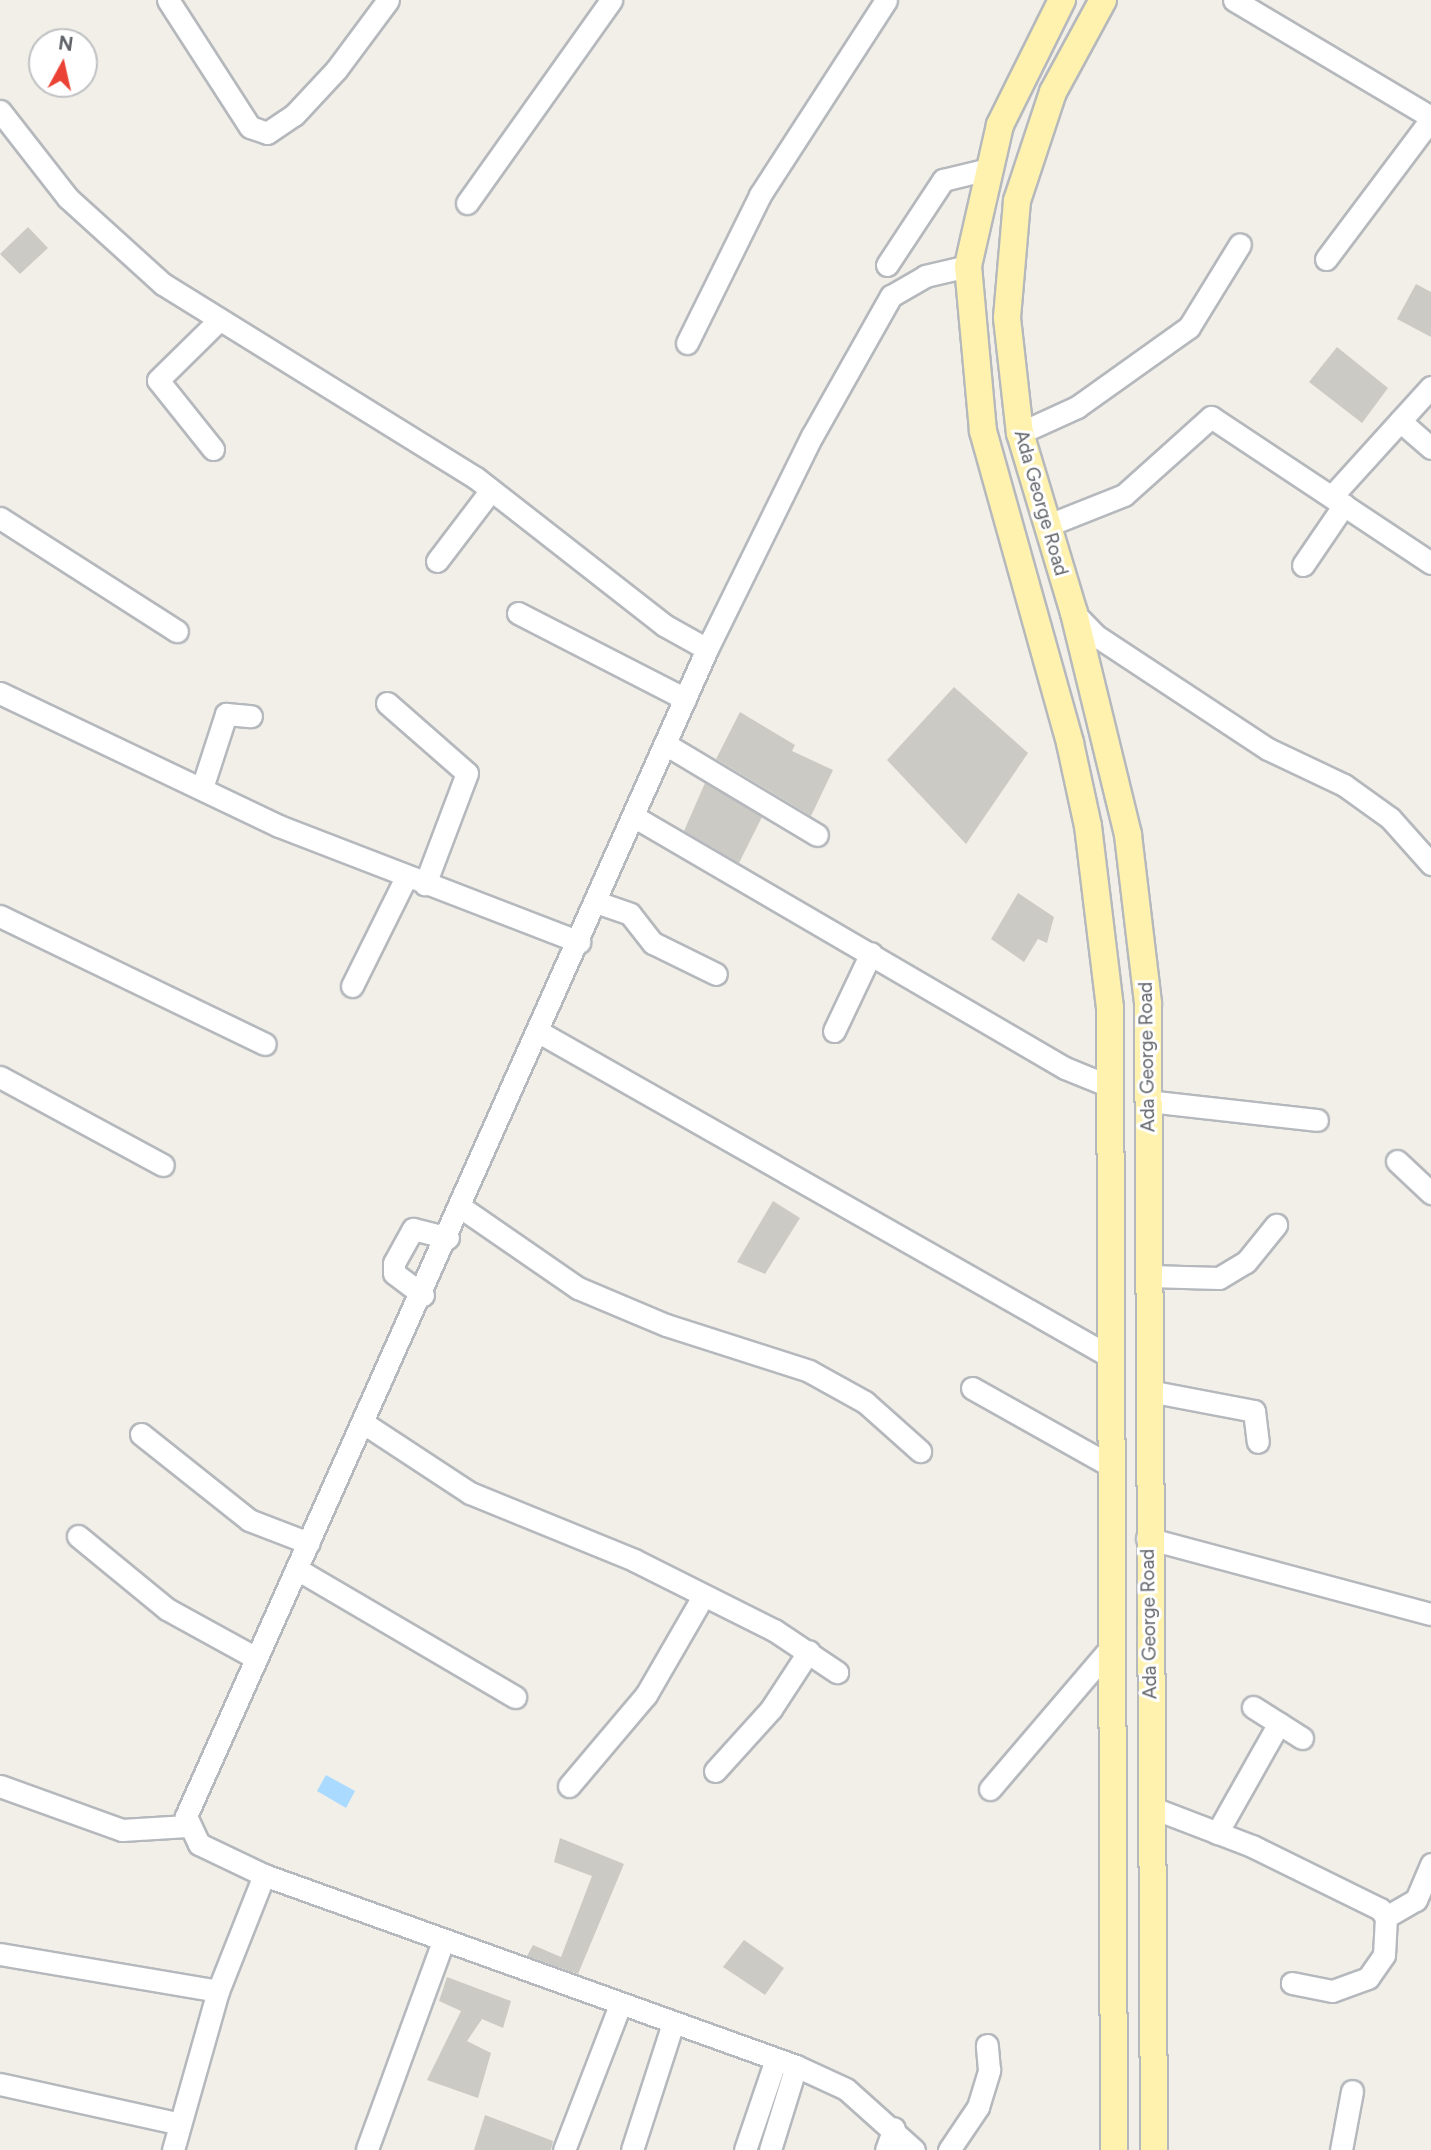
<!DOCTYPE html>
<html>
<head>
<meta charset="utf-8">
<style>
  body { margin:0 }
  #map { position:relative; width:1431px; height:2150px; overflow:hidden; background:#f1efe8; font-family:Figtree,sans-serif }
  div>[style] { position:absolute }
  .water>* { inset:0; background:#aadaff }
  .building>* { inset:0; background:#cccac5 }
  .roads { filter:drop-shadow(2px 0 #b5b8bc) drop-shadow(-2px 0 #b5b8bc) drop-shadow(0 2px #b5b8bc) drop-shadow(0 -2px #b5b8bc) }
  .minor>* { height:21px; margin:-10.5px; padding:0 10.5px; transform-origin:10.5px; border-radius:10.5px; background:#fff }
  .major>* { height:26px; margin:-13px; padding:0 13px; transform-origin:13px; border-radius:13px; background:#fff2af }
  span { translate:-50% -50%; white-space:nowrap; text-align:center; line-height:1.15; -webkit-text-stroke:6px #fff; paint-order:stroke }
  .street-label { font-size:19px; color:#5f6368 }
  .north { position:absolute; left:28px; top:28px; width:70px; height:70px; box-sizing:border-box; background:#fff; border:2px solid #bfc1c3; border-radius:50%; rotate:8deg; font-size:19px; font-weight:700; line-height:28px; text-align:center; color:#5f6368 }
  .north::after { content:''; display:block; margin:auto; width:24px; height:32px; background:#ea4335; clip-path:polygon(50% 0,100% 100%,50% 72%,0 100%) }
</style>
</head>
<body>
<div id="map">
  <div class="water">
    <div style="clip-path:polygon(326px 1775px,355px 1791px,346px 1808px,317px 1791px)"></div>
  </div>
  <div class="building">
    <div style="clip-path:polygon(28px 227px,48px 248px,20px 274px,0 254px)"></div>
    <div style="clip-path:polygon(1416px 284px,1431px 292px,1431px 337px,1397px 319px)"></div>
    <div style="clip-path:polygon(1337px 347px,1388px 388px,1362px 423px,1309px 382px)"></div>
    <div style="clip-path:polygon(954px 687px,1028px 753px,966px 844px,887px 760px)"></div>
    <div style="clip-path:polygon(740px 712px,795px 745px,792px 751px,833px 770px,811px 816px,716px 759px)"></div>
    <div style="clip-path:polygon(705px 783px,762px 817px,739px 863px,684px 831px)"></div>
    <div style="clip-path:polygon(1018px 893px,1054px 917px,1047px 943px,1038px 939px,1024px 962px,991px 939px)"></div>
    <div style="clip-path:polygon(773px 1201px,800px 1218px,765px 1274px,737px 1262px)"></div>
    <div style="clip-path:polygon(560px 1838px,624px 1864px,578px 1974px,527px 1956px,533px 1945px,561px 1957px,592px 1876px,554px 1862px)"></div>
    <div style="clip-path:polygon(744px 1940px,784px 1968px,765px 1995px,723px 1967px)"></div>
    <div style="clip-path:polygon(447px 1977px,511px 2001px,503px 2028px,482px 2019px,467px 2041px,491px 2053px,478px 2098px,427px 2080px,461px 2011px,439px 2001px)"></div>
    <div style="clip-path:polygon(485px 2115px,553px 2141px,551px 2150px,474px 2150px)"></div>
  </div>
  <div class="roads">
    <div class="minor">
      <div style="left:168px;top:0;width:151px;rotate:57.2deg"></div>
      <div style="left:250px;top:127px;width:18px;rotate:19deg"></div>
      <div style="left:267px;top:133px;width:32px;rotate:-34deg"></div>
      <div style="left:294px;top:115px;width:62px;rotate:-47deg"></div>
      <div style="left:336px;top:70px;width:87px;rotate:-53.4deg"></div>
      <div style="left:1234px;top:0;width:229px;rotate:30.7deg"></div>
      <div style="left:0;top:111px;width:110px;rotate:52deg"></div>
      <div style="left:68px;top:198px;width:128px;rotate:42.2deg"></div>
      <div style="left:163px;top:284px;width:368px;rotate:31.8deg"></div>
      <div style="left:476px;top:478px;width:239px;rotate:38deg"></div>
      <div style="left:664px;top:625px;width:49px;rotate:29.2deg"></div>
      <div style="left:467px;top:203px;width:249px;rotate:-54.6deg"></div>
      <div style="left:1326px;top:259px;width:175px;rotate:-53.1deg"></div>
      <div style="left:887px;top:265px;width:102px;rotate:-56.6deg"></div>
      <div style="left:943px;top:180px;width:46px;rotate:-13.7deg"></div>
      <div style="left:687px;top:343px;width:165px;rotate:-63.7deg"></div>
      <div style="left:760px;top:195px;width:232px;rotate:-57.1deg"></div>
      <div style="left:1400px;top:421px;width:41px;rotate:41.1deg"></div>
      <div style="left:1020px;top:433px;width:63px;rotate:-24.5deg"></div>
      <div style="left:1077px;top:407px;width:138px;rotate:-35.5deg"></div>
      <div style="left:1189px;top:327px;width:97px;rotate:-58.4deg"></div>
      <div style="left:213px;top:449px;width:88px;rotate:-128.6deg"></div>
      <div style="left:158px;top:380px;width:84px;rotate:-44.5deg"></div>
      <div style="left:1332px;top:496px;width:147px;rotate:-47.8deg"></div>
      <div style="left:0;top:518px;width:210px;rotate:32.6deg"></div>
      <div style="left:1046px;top:526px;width:84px;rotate:-21.7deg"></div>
      <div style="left:1124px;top:495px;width:117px;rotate:-41.9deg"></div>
      <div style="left:1211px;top:417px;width:264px;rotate:33.6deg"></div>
      <div style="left:437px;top:561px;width:89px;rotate:-52.7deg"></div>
      <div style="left:1303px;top:565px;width:73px;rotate:-55.7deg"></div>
      <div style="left:518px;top:613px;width:188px;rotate:27.2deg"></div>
      <div style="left:1074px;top:613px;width:30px;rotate:46deg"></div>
      <div style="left:1095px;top:635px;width:207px;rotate:33.4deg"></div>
      <div style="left:1268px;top:749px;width:84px;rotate:25.3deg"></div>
      <div style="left:1344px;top:785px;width:57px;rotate:35.7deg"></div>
      <div style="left:1390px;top:818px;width:62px;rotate:48.3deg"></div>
      <div style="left:0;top:693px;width:309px;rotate:25.5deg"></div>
      <div style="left:279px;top:826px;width:322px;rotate:21.1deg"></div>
      <div style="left:387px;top:703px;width:106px;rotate:41.2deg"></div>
      <div style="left:467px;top:773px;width:119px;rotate:110.7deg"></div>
      <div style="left:665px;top:744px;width:177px;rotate:30.9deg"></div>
      <div style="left:202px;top:788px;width:78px;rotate:-72deg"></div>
      <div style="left:226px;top:714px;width:25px;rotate:5deg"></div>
      <div style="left:633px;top:816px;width:500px;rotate:30.26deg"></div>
      <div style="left:1065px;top:1068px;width:48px;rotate:22.2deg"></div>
      <div style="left:596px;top:902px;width:36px;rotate:19deg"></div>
      <div style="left:630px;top:914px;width:37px;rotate:52deg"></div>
      <div style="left:653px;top:943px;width:70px;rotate:26.2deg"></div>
      <div style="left:0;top:916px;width:294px;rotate:25.8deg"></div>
      <div style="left:352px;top:986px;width:122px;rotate:-63.6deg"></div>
      <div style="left:834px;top:1031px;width:86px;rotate:-64.6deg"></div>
      <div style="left:539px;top:1032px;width:658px;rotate:29.6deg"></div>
      <div style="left:0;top:1077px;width:185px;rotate:28.4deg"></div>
      <div style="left:1148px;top:1101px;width:170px;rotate:6.4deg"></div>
      <div style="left:1397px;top:1161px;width:47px;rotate:43.3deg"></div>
      <div style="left:462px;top:1208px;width:141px;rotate:34.6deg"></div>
      <div style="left:578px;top:1288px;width:95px;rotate:22.8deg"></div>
      <div style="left:666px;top:1325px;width:150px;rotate:17.8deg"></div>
      <div style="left:809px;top:1371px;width:64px;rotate:29deg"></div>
      <div style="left:865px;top:1402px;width:74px;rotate:41.7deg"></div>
      <div style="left:1149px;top:1276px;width:70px;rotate:1.6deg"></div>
      <div style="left:1219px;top:1278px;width:31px;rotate:-31deg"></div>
      <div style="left:1246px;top:1262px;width:48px;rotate:-51deg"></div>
      <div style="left:423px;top:1295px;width:36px;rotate:-143deg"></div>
      <div style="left:394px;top:1273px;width:10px;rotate:-90deg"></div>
      <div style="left:394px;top:1263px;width:39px;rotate:-61deg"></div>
      <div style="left:413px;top:1229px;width:36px;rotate:14deg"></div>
      <div style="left:972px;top:1388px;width:162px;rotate:29.3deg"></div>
      <div style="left:1149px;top:1391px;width:107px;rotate:10.8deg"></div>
      <div style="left:1254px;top:1411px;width:31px;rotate:83deg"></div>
      <div style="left:365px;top:1424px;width:126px;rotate:33.3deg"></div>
      <div style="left:470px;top:1493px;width:177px;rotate:22.2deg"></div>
      <div style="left:634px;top:1560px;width:157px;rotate:26.6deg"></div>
      <div style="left:774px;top:1630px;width:76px;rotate:33.7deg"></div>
      <div style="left:141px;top:1434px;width:138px;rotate:38.5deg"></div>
      <div style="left:249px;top:1520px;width:64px;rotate:21deg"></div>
      <div style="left:78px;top:1536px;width:115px;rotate:39.4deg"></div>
      <div style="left:167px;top:1609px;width:102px;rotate:28.8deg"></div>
      <div style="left:1147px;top:1538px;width:294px;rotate:15deg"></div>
      <div style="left:297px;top:1569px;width:253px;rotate:30.4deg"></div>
      <div style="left:1253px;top:1707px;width:58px;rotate:32.3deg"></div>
      <div style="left:715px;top:1771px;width:84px;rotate:-47.9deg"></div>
      <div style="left:771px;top:1709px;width:69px;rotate:-56.8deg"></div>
      <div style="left:0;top:1786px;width:130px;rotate:19.8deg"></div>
      <div style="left:122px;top:1830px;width:65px;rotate:-3.5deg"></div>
      <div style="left:569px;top:1786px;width:119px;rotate:-49.8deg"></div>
      <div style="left:646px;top:1695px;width:112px;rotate:-60deg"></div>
      <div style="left:990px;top:1789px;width:189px;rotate:-49.5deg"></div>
      <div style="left:1153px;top:1808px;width:106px;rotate:21deg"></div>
      <div style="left:1252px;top:1846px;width:143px;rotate:26.2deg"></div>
      <div style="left:1380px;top:1909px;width:10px;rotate:53deg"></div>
      <div style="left:1386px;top:1917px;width:38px;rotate:93deg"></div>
      <div style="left:1384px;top:1955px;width:28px;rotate:125deg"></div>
      <div style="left:1368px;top:1978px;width:38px;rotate:160deg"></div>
      <div style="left:1332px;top:1991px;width:41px;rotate:-168.7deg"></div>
      <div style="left:1217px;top:1833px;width:126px;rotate:-60.6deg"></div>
      <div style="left:1386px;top:1917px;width:34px;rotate:-30deg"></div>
      <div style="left:1416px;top:1900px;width:39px;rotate:-67deg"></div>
      <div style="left:0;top:1954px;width:221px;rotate:9.6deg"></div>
      <div style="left:0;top:2084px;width:184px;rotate:12.5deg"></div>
      <div style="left:367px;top:2149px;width:221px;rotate:-69.9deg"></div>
      <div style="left:173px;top:2150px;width:165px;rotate:-74.2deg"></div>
      <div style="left:218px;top:1991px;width:125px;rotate:-68.4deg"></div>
      <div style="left:564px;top:2150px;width:155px;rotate:-68.9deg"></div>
      <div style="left:632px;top:2150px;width:133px;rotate:-72.1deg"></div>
      <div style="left:745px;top:2150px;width:96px;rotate:-71.2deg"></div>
      <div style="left:770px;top:2150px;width:88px;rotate:-72.8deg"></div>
      <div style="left:886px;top:2150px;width:23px;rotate:-70deg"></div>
      <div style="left:914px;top:2150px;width:91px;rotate:-138.1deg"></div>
      <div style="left:846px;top:2089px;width:55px;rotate:-155.3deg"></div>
      <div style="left:796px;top:2066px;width:565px;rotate:-160.25deg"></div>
      <div style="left:264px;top:1875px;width:72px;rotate:-154.5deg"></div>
      <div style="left:199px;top:1844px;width:31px;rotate:-115deg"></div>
      <div style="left:186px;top:1816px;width:1278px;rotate:-65.94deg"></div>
      <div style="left:707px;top:649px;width:237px;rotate:-63.8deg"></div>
      <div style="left:812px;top:436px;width:161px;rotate:-60.6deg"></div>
      <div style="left:891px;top:296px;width:39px;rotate:-30deg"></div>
      <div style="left:925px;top:276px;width:44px;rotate:-13.1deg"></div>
      <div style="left:949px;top:2150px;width:52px;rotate:-56deg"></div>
      <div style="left:978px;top:2107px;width:39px;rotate:-73deg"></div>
      <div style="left:989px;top:2070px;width:25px;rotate:-95deg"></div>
      <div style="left:1341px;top:2150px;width:60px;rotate:-79.4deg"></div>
    </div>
    <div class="major">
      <div style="left:1062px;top:0;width:140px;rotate:116.4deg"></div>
      <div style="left:1000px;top:125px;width:145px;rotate:102.8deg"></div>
      <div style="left:968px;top:266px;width:166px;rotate:84.8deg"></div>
      <div style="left:983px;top:431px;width:324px;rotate:74.4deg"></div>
      <div style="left:1070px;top:743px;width:85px;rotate:77.8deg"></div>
      <div style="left:1088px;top:826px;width:183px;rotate:83.1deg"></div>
      <div style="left:1110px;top:1008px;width:1142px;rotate:89.8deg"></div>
      <div style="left:1103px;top:0;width:105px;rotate:118.5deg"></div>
      <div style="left:1053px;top:92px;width:115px;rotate:108.3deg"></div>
      <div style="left:1017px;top:201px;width:117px;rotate:94.9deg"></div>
      <div style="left:1007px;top:318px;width:116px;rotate:83.6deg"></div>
      <div style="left:1020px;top:433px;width:188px;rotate:73.3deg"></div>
      <div style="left:1074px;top:613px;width:228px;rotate:76.3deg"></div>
      <div style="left:1128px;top:835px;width:169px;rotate:83.2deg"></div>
      <div style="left:1148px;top:1003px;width:1147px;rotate:89.7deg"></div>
    </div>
  </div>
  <div class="street-label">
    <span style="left:1041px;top:503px;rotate:74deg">Ada George Road</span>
    <span style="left:1147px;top:1057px;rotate:-91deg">Ada George Road</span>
    <span style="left:1149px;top:1624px;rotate:-91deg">Ada George Road</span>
  </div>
  <div class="north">N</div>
</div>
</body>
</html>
